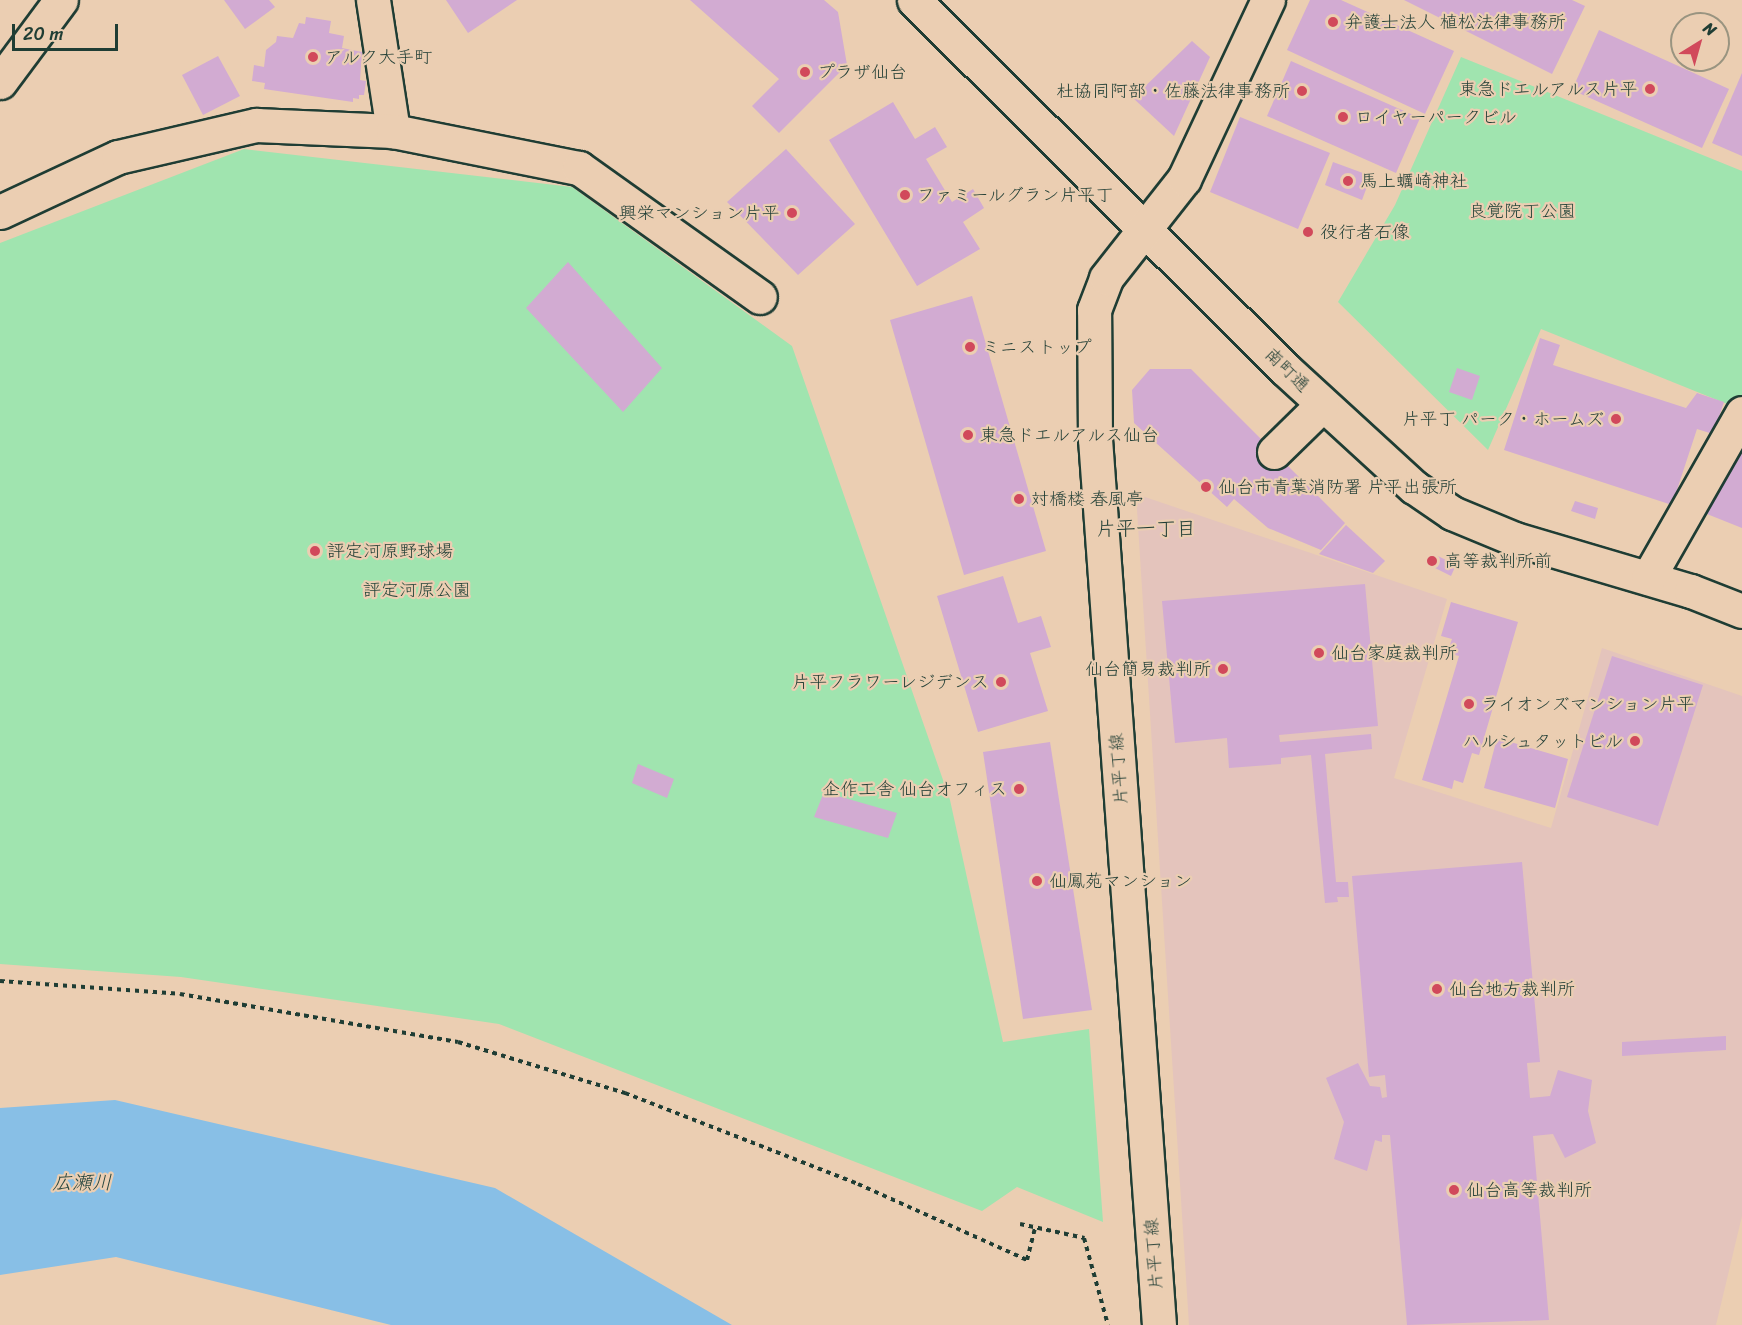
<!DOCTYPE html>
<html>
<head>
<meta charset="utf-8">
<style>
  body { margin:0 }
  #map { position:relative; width:1742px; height:1325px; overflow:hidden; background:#ebceb2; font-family:Sriracha,"Klee One",sans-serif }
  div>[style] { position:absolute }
  .built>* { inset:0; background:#e4c4bc }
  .green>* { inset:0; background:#a0e4af }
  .water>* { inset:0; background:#88bfe6 }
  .building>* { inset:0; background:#d2abd2 }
  .path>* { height:4px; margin-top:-2px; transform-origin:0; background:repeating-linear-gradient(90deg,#1f3d34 0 4.5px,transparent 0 9px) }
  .roads { filter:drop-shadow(2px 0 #1f3d34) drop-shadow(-2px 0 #1f3d34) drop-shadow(0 2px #1f3d34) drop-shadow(0 -2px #1f3d34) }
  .minor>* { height:33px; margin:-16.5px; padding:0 16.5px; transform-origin:16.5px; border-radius:16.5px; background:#ebceb2 }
  .dots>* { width:16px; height:16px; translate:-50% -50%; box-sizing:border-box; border:3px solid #ebceb2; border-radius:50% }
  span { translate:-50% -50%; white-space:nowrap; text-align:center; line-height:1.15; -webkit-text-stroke:4.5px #ebceb2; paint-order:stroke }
  .poi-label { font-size:18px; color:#1f3d34 }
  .left { translate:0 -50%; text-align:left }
  .right { translate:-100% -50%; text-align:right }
  .park-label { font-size:18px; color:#25453a }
  .street-label { font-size:18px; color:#1f3d34 }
  .neighbourhood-label { font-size:20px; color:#1f3d34 }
  .water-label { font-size:20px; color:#24443d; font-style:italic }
  .north { position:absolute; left:1670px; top:12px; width:60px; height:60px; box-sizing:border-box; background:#ebceb2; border:2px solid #999480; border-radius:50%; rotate:37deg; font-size:16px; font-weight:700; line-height:24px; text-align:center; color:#1f3d34 }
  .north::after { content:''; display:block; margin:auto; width:21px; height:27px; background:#d1495b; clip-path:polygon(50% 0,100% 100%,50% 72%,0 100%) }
  .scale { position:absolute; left:12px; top:24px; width:106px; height:27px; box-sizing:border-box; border:3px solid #1f3d34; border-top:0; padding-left:8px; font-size:18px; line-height:21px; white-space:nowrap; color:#1f3d34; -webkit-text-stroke:4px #ebceb2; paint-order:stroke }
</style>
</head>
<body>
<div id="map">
  <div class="built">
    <div style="clip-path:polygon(1136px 494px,1447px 599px,1394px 778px,1551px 828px,1602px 648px,1742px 696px,1742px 1216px,1716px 1325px,1189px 1325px)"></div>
  </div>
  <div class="green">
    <div style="clip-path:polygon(1461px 57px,1742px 171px,1742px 410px,1541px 329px,1488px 450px,1338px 302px,1395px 205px)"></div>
    <div style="clip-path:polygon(244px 149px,572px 187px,792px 346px,950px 800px,1003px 1042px,1089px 1029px,1103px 1222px,1017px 1187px,982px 1211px,499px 1024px,181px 977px,0 964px,0 243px)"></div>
  </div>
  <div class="water">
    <div style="clip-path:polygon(115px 1100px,495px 1188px,732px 1325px,391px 1325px,116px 1257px,0 1275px,0 1108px)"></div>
  </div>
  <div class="building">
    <div style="clip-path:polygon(224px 0,269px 0,275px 7px,245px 29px)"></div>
    <div style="clip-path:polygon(446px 0,517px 0,468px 33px)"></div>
    <div style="clip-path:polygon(690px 0,824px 0,838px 12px,847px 65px,779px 133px,752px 106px,779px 79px)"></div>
    <div style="clip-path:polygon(1310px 0,1341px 0,1454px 51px,1425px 114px,1287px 50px)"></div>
    <div style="clip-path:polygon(1404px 0,1572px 0,1585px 6px,1552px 74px)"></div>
    <div style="clip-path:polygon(306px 17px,331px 21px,329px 33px,344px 36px,342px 48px,362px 52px,360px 80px,366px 81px,364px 95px,359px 95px,359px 99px,353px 98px,353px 102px,264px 89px,265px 83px,252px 81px,254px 65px,264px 67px,266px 50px,276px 42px,277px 36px,293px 38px,299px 23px,305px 24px)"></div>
    <div style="clip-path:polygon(1599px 30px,1729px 89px,1702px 148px,1572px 90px)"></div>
    <div style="clip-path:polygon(1192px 41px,1210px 57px,1174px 136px,1133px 98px)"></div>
    <div style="clip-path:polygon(218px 56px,240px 96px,203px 115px,182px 75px)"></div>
    <div style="clip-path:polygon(1291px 61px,1420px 118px,1396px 173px,1267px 116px)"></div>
    <div style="clip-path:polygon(1742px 73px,1742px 156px,1712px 143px)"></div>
    <div style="clip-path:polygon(893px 102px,915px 139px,935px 127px,947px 147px,926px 159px,952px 202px,973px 189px,984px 208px,963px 222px,980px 249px,917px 286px,829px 140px)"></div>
    <div style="clip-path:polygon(1240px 117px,1330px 153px,1298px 229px,1210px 192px)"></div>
    <div style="clip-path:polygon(786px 149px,855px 224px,798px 275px,727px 202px)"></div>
    <div style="clip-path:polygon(1333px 162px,1371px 176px,1362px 200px,1325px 185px)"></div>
    <div style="clip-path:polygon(568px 262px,662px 368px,623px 412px,526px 308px)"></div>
    <div style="clip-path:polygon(972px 296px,1046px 551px,964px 575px,890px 320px)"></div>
    <div style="clip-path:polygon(1540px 338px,1560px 345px,1553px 365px,1686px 408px,1697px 393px,1724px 402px,1713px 434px,1697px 429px,1672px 505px,1504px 450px)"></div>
    <div style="clip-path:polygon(1457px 368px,1480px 376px,1472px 400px,1449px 392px)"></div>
    <div style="clip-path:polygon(1150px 369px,1191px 369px,1345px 523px,1321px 550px,1268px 528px,1234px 499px,1227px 507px,1134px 423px,1132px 390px)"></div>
    <div style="clip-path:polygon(1738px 435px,1742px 436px,1742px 528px,1707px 514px)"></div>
    <div style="clip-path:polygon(1575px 501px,1598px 508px,1595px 519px,1571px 511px)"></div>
    <div style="clip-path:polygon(1346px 525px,1385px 561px,1373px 573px,1319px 554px)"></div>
    <div style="clip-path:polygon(1434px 554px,1456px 565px,1451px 576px,1429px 565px)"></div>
    <div style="clip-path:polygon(1003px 576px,1018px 623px,1041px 616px,1051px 647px,1030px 653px,1048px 711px,978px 732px,937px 596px)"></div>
    <div style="clip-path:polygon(1365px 584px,1378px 726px,1279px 735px,1280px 742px,1371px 734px,1372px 749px,1325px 754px,1336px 882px,1348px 882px,1349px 897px,1337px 897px,1338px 902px,1325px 903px,1311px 755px,1281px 758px,1281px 764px,1229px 768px,1227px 738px,1175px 743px,1162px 601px)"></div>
    <div style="clip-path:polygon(1451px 602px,1518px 622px,1479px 755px,1472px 753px,1463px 783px,1454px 780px,1452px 789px,1422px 780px,1459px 656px,1447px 653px,1452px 639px,1441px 636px)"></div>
    <div style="clip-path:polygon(1612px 656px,1703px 685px,1658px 826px,1567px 797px)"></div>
    <div style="clip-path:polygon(1497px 738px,1568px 759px,1555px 808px,1484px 788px)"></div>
    <div style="clip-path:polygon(1050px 742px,1092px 1010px,1023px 1019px,983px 752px)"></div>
    <div style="clip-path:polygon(638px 764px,674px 779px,667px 798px,632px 783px)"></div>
    <div style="clip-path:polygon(824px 792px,897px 813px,888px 838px,814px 817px)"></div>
    <div style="clip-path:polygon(1522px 862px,1540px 1062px,1527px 1063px,1530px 1098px,1550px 1096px,1558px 1070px,1592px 1080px,1588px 1111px,1596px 1143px,1565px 1158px,1553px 1134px,1533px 1136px,1549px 1320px,1407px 1325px,1390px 1135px,1382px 1135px,1382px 1142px,1375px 1140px,1367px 1171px,1334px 1159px,1344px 1122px,1326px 1078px,1358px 1063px,1370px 1086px,1380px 1087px,1382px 1098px,1387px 1097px,1385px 1075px,1369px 1077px,1352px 876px)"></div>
    <div style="clip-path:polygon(1726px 1036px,1726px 1050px,1622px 1056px,1622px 1042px)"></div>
  </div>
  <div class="path">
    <div style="left:0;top:981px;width:180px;rotate:4.1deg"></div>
    <div style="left:180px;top:994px;width:282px;rotate:9.8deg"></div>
    <div style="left:458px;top:1042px;width:175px;rotate:17deg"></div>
    <div style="left:625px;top:1093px;width:250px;rotate:21.3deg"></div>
    <div style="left:858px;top:1184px;width:185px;rotate:24.2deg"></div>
    <div style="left:1027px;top:1260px;width:32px;rotate:-76deg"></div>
    <div style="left:1020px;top:1224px;width:66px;rotate:12.3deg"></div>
    <div style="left:1084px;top:1238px;width:90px;rotate:74.6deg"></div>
  </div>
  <div class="roads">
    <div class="minor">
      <div style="left:373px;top:0;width:133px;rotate:81.3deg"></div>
      <div style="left:914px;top:0;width:523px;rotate:44.85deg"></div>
      <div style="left:1285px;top:369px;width:175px;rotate:42.5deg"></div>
      <div style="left:1414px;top:487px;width:46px;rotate:34.4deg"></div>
      <div style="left:1452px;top:513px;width:68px;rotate:22.4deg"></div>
      <div style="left:1515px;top:539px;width:184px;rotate:16.5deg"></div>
      <div style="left:1691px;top:591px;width:55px;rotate:21.4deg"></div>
      <div style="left:0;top:82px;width:102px;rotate:-53.4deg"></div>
      <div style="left:0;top:212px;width:130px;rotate:-25deg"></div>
      <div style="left:118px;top:157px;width:142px;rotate:-13.1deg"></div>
      <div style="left:256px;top:125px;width:137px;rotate:2.5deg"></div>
      <div style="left:393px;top:131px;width:190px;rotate:11.3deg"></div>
      <div style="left:579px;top:168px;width:222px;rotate:35.5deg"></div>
      <div style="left:1274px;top:452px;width:67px;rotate:-44.4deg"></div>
      <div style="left:1648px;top:578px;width:190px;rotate:-60.3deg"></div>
      <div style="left:1159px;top:1325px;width:888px;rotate:-94.13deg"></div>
      <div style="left:1095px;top:439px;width:129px;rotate:-90.4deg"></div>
      <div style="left:1094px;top:310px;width:34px;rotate:-69deg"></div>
      <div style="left:1106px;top:278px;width:126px;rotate:-51.8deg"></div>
      <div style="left:1184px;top:179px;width:198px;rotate:-64.9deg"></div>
    </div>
  </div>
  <div class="dots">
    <div style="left:1333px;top:22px;background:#d1495b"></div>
    <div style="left:313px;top:57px;background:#d1495b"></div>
    <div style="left:805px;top:72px;background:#d1495b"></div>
    <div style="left:1650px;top:89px;background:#d1495b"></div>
    <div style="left:1302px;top:91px;background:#d1495b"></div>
    <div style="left:1343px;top:117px;background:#d1495b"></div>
    <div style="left:1348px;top:181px;background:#d1495b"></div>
    <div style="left:905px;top:195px;background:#d1495b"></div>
    <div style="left:792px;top:213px;background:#d1495b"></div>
    <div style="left:1308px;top:232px;background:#d1495b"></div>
    <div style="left:970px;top:347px;background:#d1495b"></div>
    <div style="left:1616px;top:419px;background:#d1495b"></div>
    <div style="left:968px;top:435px;background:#d1495b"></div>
    <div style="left:1206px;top:487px;background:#d1495b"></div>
    <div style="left:1019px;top:499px;background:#d1495b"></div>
    <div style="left:315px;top:551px;background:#d1495b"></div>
    <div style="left:1432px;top:561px;background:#d1495b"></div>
    <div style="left:1319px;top:653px;background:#d1495b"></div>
    <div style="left:1223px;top:669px;background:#d1495b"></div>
    <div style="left:1001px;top:682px;background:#d1495b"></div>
    <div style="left:1469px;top:704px;background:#d1495b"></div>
    <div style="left:1635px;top:741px;background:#d1495b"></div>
    <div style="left:1019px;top:789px;background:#d1495b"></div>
    <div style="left:1037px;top:881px;background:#d1495b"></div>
    <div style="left:1437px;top:989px;background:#d1495b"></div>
    <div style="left:1454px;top:1190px;background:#d1495b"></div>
  </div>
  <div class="poi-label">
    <span class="left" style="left:1345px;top:22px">弁護士法人 植松法律事務所</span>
    <span class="left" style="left:325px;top:57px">アルク大手町</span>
    <span class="left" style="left:817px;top:72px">プラザ仙台</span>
    <span class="right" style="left:1638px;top:89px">東急ドエルアルス片平</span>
    <span class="right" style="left:1290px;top:91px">杜協同阿部・佐藤法律事務所</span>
    <span class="left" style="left:1355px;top:117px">ロイヤーパークビル</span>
    <span class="left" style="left:1360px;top:181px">馬上蠣崎神社</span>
    <span class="left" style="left:917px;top:195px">ファミールグラン片平丁</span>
    <span class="right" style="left:780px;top:213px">興栄マンション片平</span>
    <span class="left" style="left:1320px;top:232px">役行者石像</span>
    <span class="left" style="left:982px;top:347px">ミニストップ</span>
    <span class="right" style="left:1604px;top:419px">片平丁 パーク・ホームズ</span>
    <span class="left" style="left:980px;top:435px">東急ドエルアルス仙台</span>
    <span class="left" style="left:1218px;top:487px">仙台市青葉消防署 片平出張所</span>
    <span class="left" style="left:1031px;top:499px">対橋楼 春風亭</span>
    <span class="left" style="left:327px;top:551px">評定河原野球場</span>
    <span class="left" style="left:1444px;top:561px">高等裁判所前</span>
    <span class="left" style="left:1331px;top:653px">仙台家庭裁判所</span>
    <span class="right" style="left:1211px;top:669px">仙台簡易裁判所</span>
    <span class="right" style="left:989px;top:682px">片平フラワーレジデンス</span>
    <span class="left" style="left:1481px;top:704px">ライオンズマンション片平</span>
    <span class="right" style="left:1623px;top:741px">ハルシュタットビル</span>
    <span class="right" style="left:1007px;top:789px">企作工舎 仙台オフィス</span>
    <span class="left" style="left:1049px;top:881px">仙鳳苑マンション</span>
    <span class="left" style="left:1449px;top:989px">仙台地方裁判所</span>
    <span class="left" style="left:1466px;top:1190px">仙台高等裁判所</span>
  </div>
  <div class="park-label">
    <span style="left:1522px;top:211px">良覚院丁公園</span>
    <span style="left:417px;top:590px">評定河原公園</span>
  </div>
  <div class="street-label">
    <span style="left:1287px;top:370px;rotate:44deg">南町通</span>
    <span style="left:1119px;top:769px;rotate:-94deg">片平丁線</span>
    <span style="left:1154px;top:1254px;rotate:-94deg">片平丁線</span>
  </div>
  <div class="neighbourhood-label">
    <span style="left:1146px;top:528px">片平一丁目</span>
  </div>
  <div class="water-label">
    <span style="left:82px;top:1182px">広瀬川</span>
  </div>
  <div class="north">N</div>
  <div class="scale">20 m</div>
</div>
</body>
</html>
